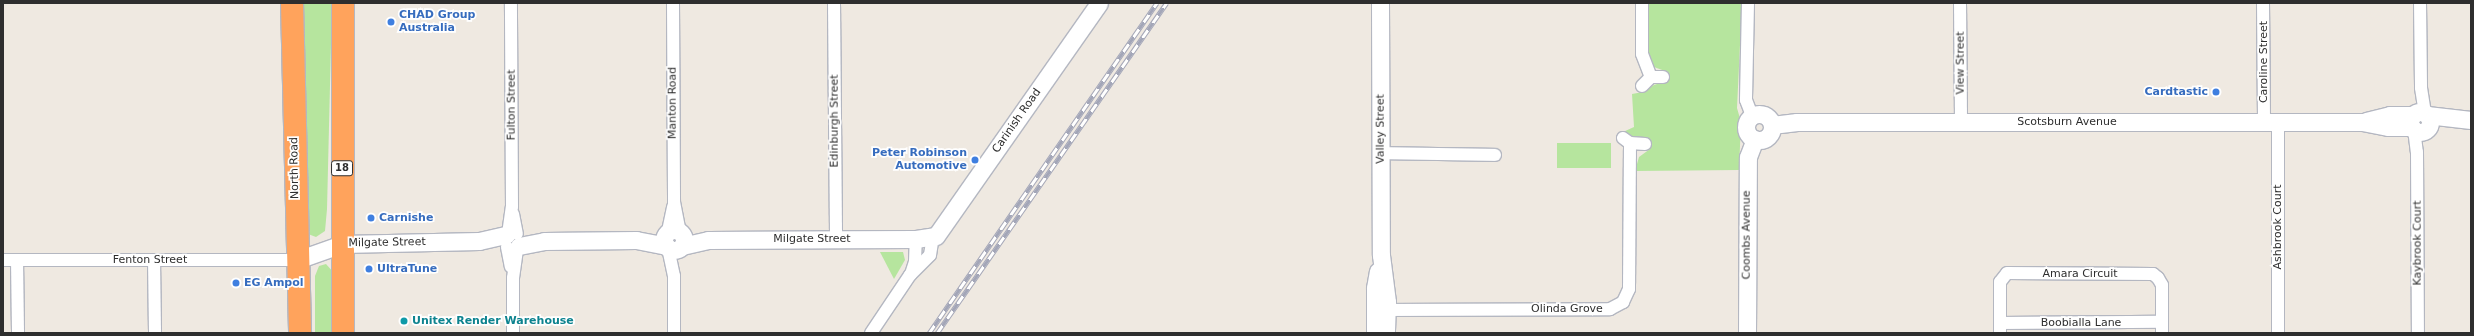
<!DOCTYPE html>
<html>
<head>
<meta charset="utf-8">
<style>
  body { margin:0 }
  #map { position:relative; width:2474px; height:336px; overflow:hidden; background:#efe9e1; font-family:"DejaVu Sans",sans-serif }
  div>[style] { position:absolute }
  .green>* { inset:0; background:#b6e59e }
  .roads { filter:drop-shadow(1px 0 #b4b7c1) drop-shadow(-1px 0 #b4b7c1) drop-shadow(0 1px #b4b7c1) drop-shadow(0 -1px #b4b7c1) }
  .street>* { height:12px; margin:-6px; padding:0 6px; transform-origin:6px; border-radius:6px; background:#fff }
  .secondary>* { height:17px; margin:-8.5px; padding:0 8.5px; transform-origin:8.5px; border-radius:8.5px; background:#fff }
  .secondary>.ring { margin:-8.5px; padding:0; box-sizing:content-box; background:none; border:17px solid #fff; border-radius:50% }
  .highway>* { height:22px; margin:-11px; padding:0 11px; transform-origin:11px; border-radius:11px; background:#ffa35c }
  .rail>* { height:4.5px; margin-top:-2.25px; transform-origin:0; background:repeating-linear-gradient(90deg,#fff 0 9px,#a3a6b8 0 18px); box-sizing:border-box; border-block:1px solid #a3a6b8 }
  .dots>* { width:11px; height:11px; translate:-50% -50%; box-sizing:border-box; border:2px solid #fff; border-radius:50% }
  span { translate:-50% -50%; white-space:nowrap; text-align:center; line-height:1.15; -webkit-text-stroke:3.5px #fff; paint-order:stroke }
  .shield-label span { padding:1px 3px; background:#fff; border:1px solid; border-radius:3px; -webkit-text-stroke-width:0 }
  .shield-label { font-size:10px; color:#2e2e2e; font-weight:700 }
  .shop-label { font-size:11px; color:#366cbe; font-weight:700 }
  .left { translate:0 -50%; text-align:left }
  .right { translate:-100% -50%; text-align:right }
  .street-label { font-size:11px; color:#2e2e2e }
  .culture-label { font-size:11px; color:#0d838f; font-weight:700 }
  .frame { position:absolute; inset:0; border:4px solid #2e2e2e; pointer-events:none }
</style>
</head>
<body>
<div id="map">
  <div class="green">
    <div style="clip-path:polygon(303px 3px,332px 3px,327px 209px,325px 231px,316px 237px,308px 234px,307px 225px)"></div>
    <div style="clip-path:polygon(1648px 3px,1742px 3px,1737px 108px,1741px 122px,1739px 170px,1635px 171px,1639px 157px,1650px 149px,1648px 137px,1637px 138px,1623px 132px,1634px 127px,1632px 94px,1643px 92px,1654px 85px,1666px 81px,1665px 71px,1654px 67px,1648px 51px)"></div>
    <div style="clip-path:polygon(1557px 143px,1611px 143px,1611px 168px,1557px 168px)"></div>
    <div style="clip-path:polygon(880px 252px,903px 252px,905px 260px,894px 279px)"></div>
    <div style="clip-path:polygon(326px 264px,334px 273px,334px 333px,315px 333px,315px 276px,319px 266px)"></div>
  </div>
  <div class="roads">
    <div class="street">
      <div style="left:673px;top:3px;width:199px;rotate:89.7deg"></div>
      <div style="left:674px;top:202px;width:31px;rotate:79deg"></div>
      <div style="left:834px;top:3px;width:236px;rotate:89.5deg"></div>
      <div style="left:1642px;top:3px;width:51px;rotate:90deg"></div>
      <div style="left:1642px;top:54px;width:25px;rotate:69deg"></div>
      <div style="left:1748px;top:3px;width:97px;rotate:91.2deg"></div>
      <div style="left:1746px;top:100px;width:17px;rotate:69deg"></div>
      <div style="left:1960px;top:3px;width:119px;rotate:89.5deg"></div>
      <div style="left:2263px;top:3px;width:119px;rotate:89.5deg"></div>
      <div style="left:2420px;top:3px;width:85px;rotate:89.3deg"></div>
      <div style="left:2421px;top:88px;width:25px;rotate:81deg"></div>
      <div style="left:1642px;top:86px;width:13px;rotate:-45deg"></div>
      <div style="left:1651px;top:77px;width:12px"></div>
      <div style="left:2414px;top:129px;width:23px;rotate:83deg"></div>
      <div style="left:2417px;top:152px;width:181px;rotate:89.7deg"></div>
      <div style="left:1623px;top:138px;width:9px;rotate:36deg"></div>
      <div style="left:1630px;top:143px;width:15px;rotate:4deg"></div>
      <div style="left:1381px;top:153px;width:114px;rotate:1deg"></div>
      <div style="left:513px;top:214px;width:20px;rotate:79deg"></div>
      <div style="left:668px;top:231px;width:25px;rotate:-78deg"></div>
      <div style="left:508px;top:234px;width:27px;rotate:-82deg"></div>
      <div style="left:512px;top:207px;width:204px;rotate:-90.3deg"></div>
      <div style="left:507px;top:247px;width:20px;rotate:79deg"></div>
      <div style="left:668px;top:248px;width:29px;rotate:78deg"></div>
      <div style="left:674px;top:276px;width:57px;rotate:90deg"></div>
      <div style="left:3px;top:260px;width:294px"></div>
      <div style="left:17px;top:260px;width:73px;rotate:89.2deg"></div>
      <div style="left:154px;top:260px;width:73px;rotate:89.2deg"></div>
      <div style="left:911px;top:274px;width:13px;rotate:-72deg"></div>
      <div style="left:915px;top:262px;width:23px;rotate:-88deg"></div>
      <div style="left:1380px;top:310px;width:230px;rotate:-0.2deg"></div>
      <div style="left:1610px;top:309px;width:15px;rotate:-28deg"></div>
      <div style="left:1623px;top:302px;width:14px;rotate:-65deg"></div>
      <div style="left:1629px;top:289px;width:146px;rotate:-89.6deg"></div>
      <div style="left:2000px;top:323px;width:162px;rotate:-0.4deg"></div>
      <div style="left:513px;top:333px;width:55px;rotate:-90deg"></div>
      <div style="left:513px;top:278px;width:30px;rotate:-82deg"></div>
      <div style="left:871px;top:333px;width:70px;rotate:-56.1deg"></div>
      <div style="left:910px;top:275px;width:28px;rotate:-45deg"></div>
      <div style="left:930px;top:255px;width:18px;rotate:-81deg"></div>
      <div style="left:2000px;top:333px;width:51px;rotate:-90deg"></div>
      <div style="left:2000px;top:282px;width:11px;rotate:-52deg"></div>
      <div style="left:2007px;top:273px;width:146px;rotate:0.4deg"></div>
      <div style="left:2153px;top:274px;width:6px;rotate:39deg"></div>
      <div style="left:2158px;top:278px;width:8px;rotate:60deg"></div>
      <div style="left:2162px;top:285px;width:48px;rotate:90deg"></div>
      <div style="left:2278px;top:333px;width:211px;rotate:-90deg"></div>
    </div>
    <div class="secondary">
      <div style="left:1380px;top:3px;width:252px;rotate:89.8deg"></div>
      <div style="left:1381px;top:255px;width:47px;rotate:82.7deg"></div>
      <div style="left:1387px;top:302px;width:31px;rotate:92deg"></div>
      <div class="ring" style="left:2410px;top:112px;width:3px;height:3px"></div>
      <div class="ring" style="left:1746px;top:114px;width:9px;height:9px"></div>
      <div style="left:2427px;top:115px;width:44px;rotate:6.5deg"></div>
      <div style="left:2366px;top:121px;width:25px;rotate:-14deg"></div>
      <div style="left:2390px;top:115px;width:23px"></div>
      <div style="left:1772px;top:125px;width:25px;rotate:-7deg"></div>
      <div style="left:1797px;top:122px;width:565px"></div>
      <div style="left:2362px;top:122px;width:26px;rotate:11deg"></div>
      <div style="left:2388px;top:127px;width:24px"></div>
      <div class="ring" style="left:664px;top:230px;width:3px;height:3px"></div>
      <div style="left:519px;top:246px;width:25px;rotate:-11deg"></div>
      <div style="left:544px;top:241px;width:92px;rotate:-0.6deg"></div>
      <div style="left:636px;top:240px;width:31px;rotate:11deg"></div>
      <div style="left:682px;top:246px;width:27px;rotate:-13deg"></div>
      <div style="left:708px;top:240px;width:208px;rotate:-0.3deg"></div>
      <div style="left:916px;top:239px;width:20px;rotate:-9deg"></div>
      <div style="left:936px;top:236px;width:284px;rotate:-55deg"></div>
      <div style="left:297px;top:260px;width:48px;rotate:-19.6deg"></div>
      <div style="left:342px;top:244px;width:137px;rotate:-1.3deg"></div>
      <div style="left:479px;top:241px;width:28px;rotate:-13deg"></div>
      <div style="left:1375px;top:333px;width:45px;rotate:-90deg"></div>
      <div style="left:1375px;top:288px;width:17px;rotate:-80deg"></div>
      <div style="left:1747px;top:333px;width:176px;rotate:-89.7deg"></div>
      <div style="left:1748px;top:157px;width:19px;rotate:-69deg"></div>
    </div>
    <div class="highway">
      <div style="left:292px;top:3px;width:330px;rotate:88.6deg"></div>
      <div style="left:343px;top:333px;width:330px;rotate:-90deg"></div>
    </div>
  </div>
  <div class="rail">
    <div style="left:929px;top:333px;width:401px;rotate:-55.4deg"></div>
    <div style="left:937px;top:333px;width:402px;rotate:-55.2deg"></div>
  </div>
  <div class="dots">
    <div style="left:391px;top:22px;background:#3f7fe0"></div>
    <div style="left:2216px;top:92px;background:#3f7fe0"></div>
    <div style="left:975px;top:160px;background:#3f7fe0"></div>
    <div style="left:371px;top:218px;background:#3f7fe0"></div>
    <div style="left:369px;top:269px;background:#3f7fe0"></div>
    <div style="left:236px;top:283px;background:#3f7fe0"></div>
    <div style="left:404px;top:321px;background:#0f9aa8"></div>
  </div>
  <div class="shield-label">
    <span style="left:342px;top:168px">18</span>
  </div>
  <div class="shop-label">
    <span class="left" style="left:399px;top:22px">CHAD Group<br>Australia</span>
    <span class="right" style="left:2208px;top:92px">Cardtastic</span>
    <span class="right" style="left:967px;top:160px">Peter Robinson<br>Automotive</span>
    <span class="left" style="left:379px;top:218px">Carnishe</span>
    <span class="left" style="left:377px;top:269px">UltraTune</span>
    <span class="left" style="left:244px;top:283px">EG Ampol</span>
  </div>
  <div class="street-label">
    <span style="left:2264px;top:62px;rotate:-90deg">Caroline Street</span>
    <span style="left:1961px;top:63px;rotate:-90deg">View Street</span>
    <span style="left:673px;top:103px;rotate:-90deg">Manton Road</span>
    <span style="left:512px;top:105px;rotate:-90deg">Fulton Street</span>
    <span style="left:835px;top:121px;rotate:-90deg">Edinburgh Street</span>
    <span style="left:1017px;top:121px;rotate:-55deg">Carinish Road</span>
    <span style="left:2067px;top:122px">Scotsburn Avenue</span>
    <span style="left:1381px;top:129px;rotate:-90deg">Valley Street</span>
    <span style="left:295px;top:168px;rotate:-91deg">North Road</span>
    <span style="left:2278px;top:227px;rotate:-90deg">Ashbrook Court</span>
    <span style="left:1747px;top:235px;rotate:-90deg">Coombs Avenue</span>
    <span style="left:812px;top:239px">Milgate Street</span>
    <span style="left:387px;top:243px;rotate:-1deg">Milgate Street</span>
    <span style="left:2418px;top:243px;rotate:-90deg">Kaybrook Court</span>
    <span style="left:150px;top:260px">Fenton Street</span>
    <span style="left:2080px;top:274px">Amara Circuit</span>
    <span style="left:1567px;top:309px">Olinda Grove</span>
    <span style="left:2081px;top:323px">Boobialla Lane</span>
  </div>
  <div class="culture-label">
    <span class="left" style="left:412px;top:321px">Unitex Render Warehouse</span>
  </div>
  <div class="frame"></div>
</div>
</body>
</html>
